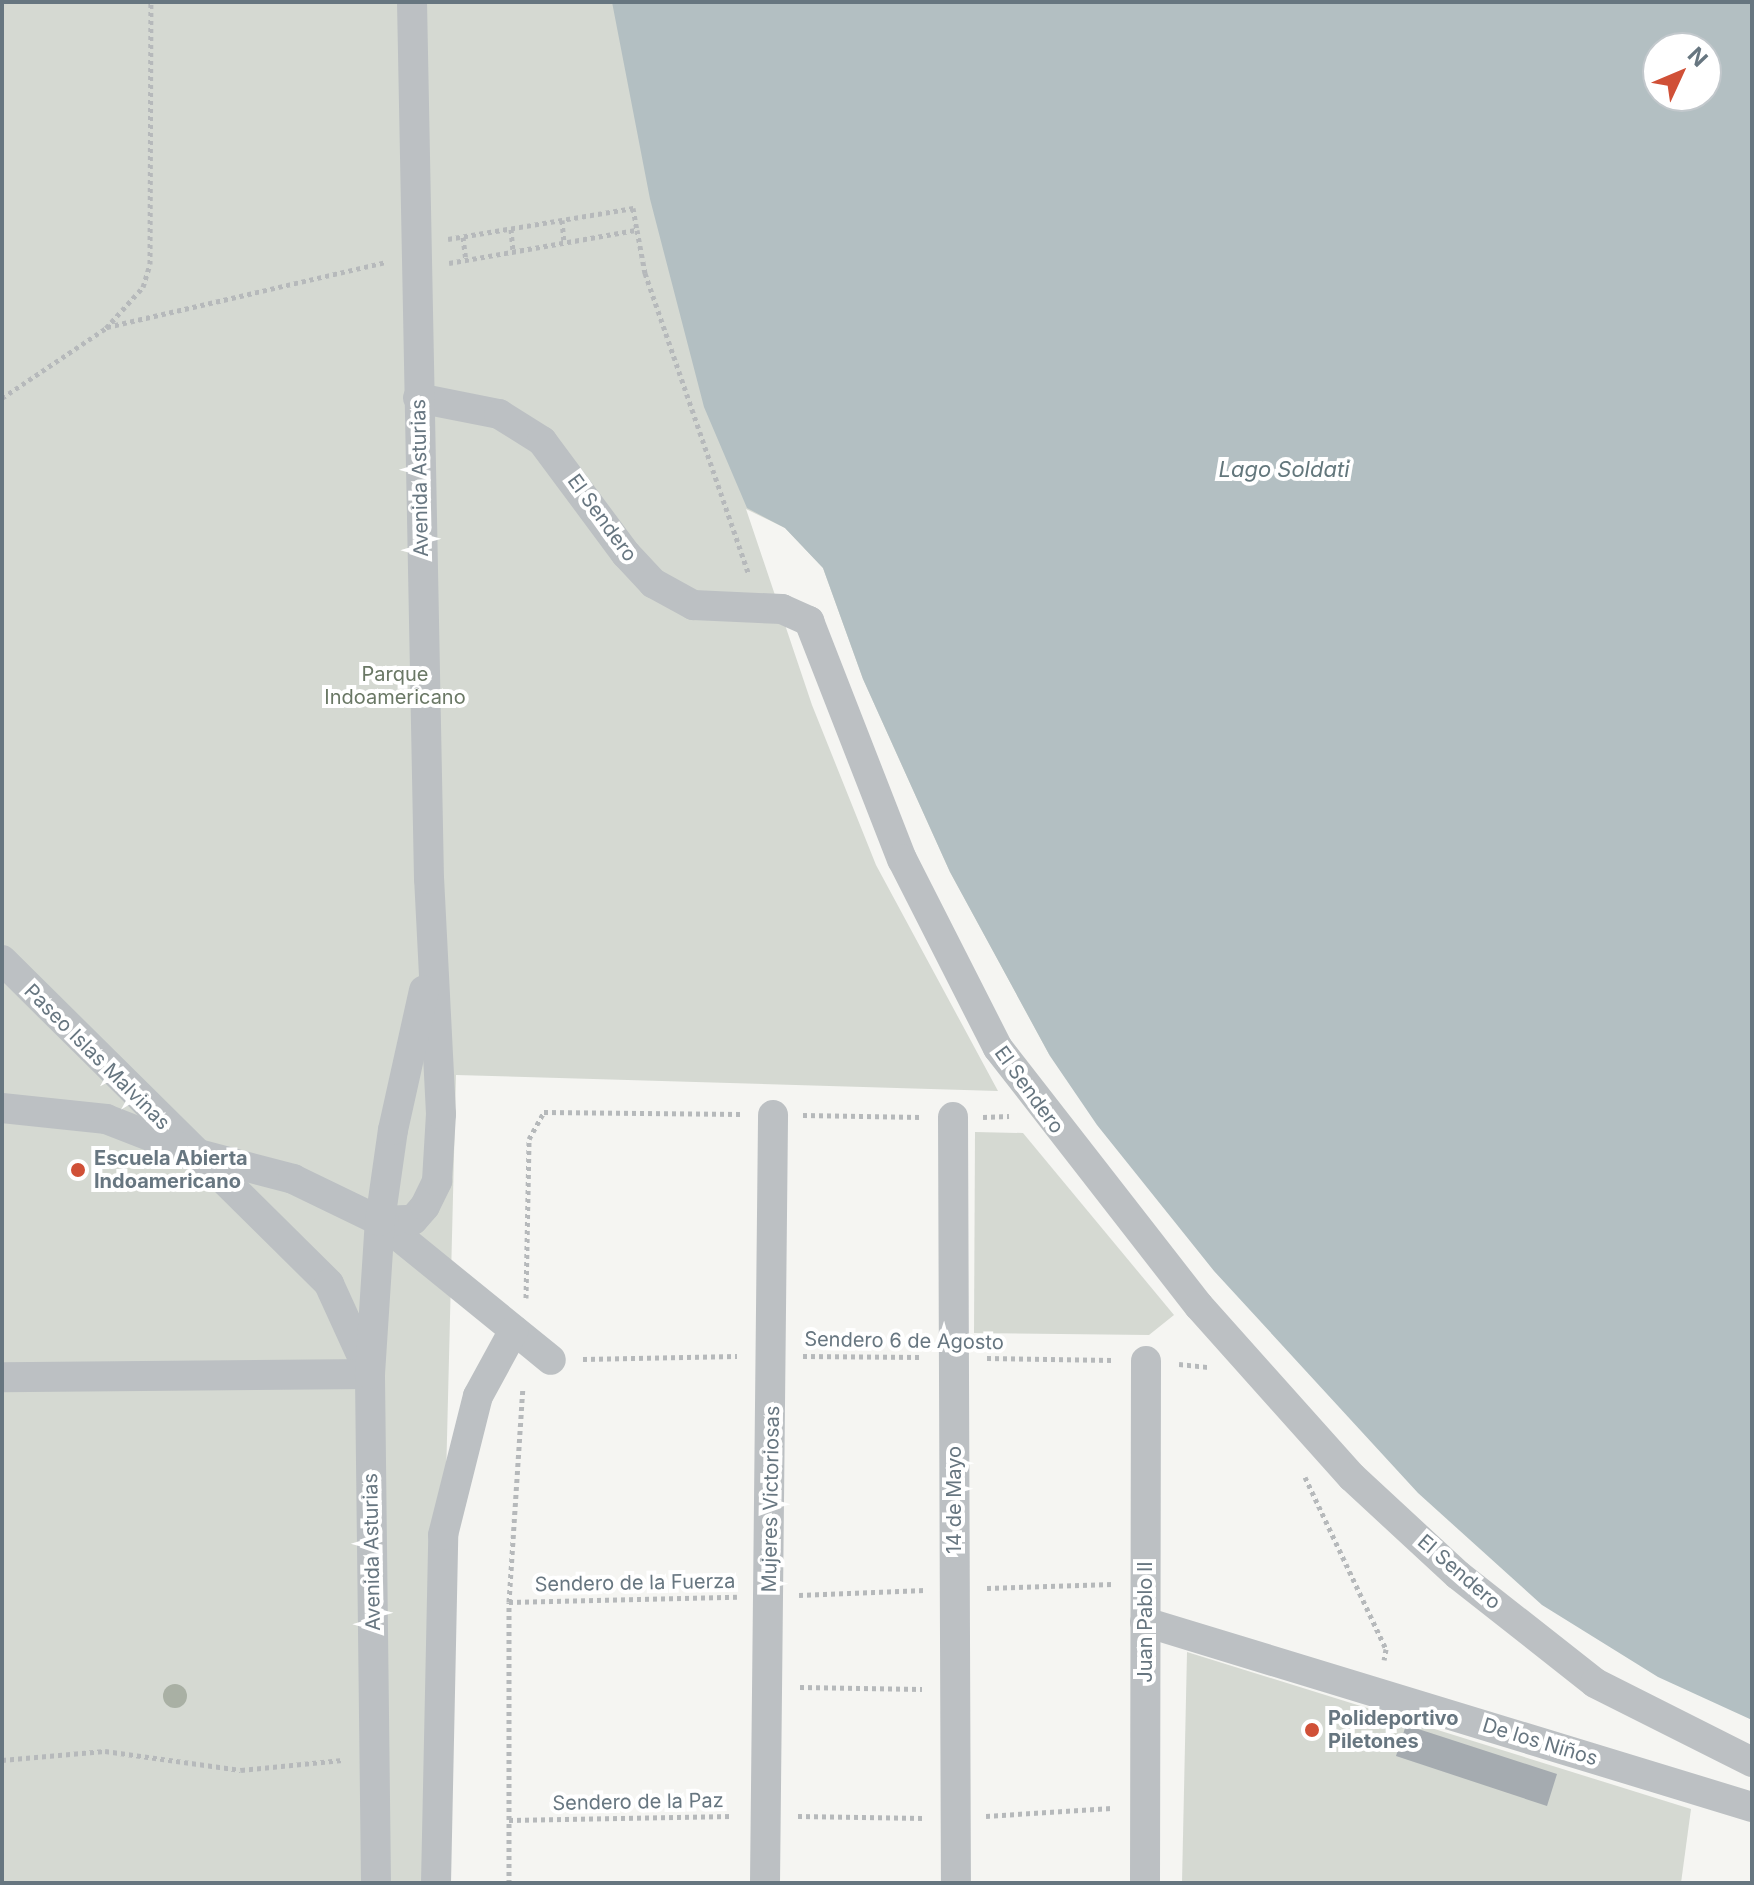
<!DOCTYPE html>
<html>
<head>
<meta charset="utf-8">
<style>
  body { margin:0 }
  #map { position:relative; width:1754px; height:1885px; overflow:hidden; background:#f5f5f2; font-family:Inter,sans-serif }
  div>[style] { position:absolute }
  .green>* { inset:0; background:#d5d9d2 }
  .water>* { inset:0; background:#b3bfc2 }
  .building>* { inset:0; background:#a5abb0 }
  .path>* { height:5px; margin-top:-2.5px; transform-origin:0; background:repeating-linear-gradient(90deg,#b6b9bb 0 4px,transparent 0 8px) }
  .street>* { height:30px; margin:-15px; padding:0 15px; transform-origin:15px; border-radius:15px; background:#bcc0c3 }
  .trees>* { width:24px; height:24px; margin:-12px; border-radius:50%; background:#a9b0a4 }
  .dots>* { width:22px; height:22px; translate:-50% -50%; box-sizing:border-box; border:4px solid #fff; border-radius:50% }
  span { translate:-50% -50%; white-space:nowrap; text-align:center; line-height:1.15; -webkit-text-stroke:8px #fff; paint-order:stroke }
  .street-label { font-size:20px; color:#677680 }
  .park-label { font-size:20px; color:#6a7865 }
  .poi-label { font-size:20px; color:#677680; font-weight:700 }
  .left { translate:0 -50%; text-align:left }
  .water-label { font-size:22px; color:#63777c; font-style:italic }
  .frame { position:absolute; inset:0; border:4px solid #677680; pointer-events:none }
  .north { position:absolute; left:1642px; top:32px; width:80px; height:80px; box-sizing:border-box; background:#fff; border:2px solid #c2c8cc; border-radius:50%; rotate:46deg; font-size:22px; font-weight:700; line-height:32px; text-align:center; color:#677680 }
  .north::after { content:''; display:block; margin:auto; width:28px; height:36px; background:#d05037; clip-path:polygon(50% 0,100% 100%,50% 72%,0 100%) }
</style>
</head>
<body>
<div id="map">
  <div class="green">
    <div style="clip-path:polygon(2px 2px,637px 2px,1050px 1056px,950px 872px,863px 679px,823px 568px,785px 528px,746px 509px,812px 705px,876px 865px,998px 1091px,456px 1075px,436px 1883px,2px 1883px)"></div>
    <div style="clip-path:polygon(975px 1132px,1023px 1133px,1174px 1315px,1149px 1335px,974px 1333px)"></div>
    <div style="clip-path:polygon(1187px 1652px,1691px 1809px,1681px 1883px,1182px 1883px)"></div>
  </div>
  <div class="water">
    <div style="clip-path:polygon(evenodd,612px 2px,1752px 2px,1752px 1720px,1658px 1677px,1542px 1605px,1418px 1493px,1214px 1271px,1097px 1125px,1050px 1056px,950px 872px,863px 679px,823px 568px,785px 528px,747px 508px,704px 407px,650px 199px,612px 2px,1658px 48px,1706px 48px,1706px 96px,1658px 96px,1658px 48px)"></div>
  </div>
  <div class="building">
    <div style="clip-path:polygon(1406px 1725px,1557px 1774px,1547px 1806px,1396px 1756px)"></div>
  </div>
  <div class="path">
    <div style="left:562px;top:220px;width:22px;rotate:85deg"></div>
    <div style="left:511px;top:229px;width:23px;rotate:85deg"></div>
    <div style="left:463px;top:237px;width:23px;rotate:83deg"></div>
    <div style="left:448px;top:239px;width:188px;rotate:-9.5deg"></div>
    <div style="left:633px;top:208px;width:22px;rotate:80deg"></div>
    <div style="left:449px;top:263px;width:191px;rotate:-10deg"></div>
    <div style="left:637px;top:230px;width:44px;rotate:79.5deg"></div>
    <div style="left:645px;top:273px;width:319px;rotate:71deg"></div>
    <div style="left:107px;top:327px;width:286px;rotate:-13.1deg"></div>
    <div style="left:2px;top:398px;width:125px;rotate:-33.9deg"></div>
    <div style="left:106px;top:328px;width:55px;rotate:-47.9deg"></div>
    <div style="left:143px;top:287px;width:24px;rotate:-73deg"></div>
    <div style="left:150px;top:264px;width:262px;rotate:-89.8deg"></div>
    <div style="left:803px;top:1115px;width:118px;rotate:1deg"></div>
    <div style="left:983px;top:1117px;width:26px;rotate:-2deg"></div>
    <div style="left:526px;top:1298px;width:159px;rotate:-88.9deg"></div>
    <div style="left:529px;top:1139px;width:31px;rotate:-61deg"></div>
    <div style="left:544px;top:1112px;width:197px;rotate:0.6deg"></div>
    <div style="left:803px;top:1356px;width:118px;rotate:0.5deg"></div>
    <div style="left:987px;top:1358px;width:126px;rotate:0.9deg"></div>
    <div style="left:583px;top:1359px;width:154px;rotate:-1.1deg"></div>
    <div style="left:1179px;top:1364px;width:30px;rotate:6deg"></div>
    <div style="left:1305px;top:1477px;width:190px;rotate:64.8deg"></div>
    <div style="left:1386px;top:1649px;width:11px;rotate:100deg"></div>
    <div style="left:987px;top:1588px;width:126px;rotate:-1.8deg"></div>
    <div style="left:799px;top:1595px;width:126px;rotate:-2.3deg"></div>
    <div style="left:509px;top:1602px;width:228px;rotate:-1.3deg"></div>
    <div style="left:800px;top:1687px;width:122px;rotate:0.9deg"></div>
    <div style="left:2px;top:1760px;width:103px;rotate:-5deg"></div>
    <div style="left:105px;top:1751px;width:137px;rotate:8deg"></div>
    <div style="left:241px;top:1770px;width:102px;rotate:-5.6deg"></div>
    <div style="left:798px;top:1816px;width:126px;rotate:0.9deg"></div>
    <div style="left:986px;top:1816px;width:126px;rotate:-3.6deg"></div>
    <div style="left:509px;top:1820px;width:223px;rotate:-1deg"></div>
    <div style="left:509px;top:1883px;width:281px;rotate:-90deg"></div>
    <div style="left:509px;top:1602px;width:214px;rotate:-86.3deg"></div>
  </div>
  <div class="street">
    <div style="left:418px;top:398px;width:83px;rotate:11.2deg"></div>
    <div style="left:499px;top:414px;width:51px;rotate:32.1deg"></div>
    <div style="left:542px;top:441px;width:141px;rotate:53.4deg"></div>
    <div style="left:626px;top:554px;width:40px;rotate:47deg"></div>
    <div style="left:653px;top:583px;width:46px;rotate:28.8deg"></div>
    <div style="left:693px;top:605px;width:89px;rotate:2.6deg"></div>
    <div style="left:782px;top:609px;width:30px;rotate:24deg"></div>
    <div style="left:809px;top:621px;width:256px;rotate:68.7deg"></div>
    <div style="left:902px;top:859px;width:212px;rotate:63.1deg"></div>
    <div style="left:998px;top:1048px;width:327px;rotate:52.1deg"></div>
    <div style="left:1199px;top:1306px;width:229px;rotate:48.2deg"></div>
    <div style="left:1352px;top:1477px;width:144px;rotate:42.8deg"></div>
    <div style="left:1458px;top:1575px;width:174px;rotate:38.2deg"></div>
    <div style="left:1595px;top:1683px;width:176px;rotate:26.7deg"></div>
    <div style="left:2px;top:960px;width:460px;rotate:44.7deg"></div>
    <div style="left:329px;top:1284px;width:99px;rotate:65.5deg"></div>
    <div style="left:370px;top:1374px;width:368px;rotate:179.5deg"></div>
    <div style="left:2px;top:1108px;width:105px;rotate:6deg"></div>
    <div style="left:106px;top:1119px;width:91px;rotate:21.2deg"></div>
    <div style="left:191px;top:1152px;width:106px;rotate:14.8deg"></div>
    <div style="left:293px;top:1179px;width:97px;rotate:25.8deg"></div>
    <div style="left:380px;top:1221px;width:220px;rotate:39.1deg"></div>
    <div style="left:953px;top:1117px;width:766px;rotate:89.78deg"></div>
    <div style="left:380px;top:1221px;width:33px;rotate:-2deg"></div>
    <div style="left:413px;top:1220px;width:18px;rotate:-49deg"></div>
    <div style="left:425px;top:1206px;width:28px;rotate:-64deg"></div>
    <div style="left:437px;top:1181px;width:67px;rotate:-86.6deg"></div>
    <div style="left:441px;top:1114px;width:235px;rotate:-92.9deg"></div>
    <div style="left:429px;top:879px;width:877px;rotate:-91.11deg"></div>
    <div style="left:1145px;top:1622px;width:635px;rotate:16.95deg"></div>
    <div style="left:376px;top:1883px;width:509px;rotate:-90.68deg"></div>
    <div style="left:370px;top:1374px;width:153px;rotate:-86.3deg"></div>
    <div style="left:380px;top:1221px;width:92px;rotate:-81.9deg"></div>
    <div style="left:393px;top:1130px;width:143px;rotate:-77.5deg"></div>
    <div style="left:436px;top:1883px;width:348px;rotate:-88.8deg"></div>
    <div style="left:443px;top:1535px;width:143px;rotate:-75.9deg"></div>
    <div style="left:478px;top:1396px;width:75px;rotate:-61.4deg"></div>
    <div style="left:765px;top:1883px;width:768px;rotate:-89.4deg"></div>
    <div style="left:1145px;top:1883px;width:522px;rotate:-89.89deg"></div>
  </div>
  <div class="trees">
    <div style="left:175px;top:1696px"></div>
  </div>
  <div class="dots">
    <div style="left:78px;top:1170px;background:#d05037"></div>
    <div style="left:1312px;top:1730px;background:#d05037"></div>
  </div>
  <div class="street-label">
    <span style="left:420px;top:478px;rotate:-91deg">Avenida Asturias</span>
    <span style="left:602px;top:518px;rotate:54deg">El Sendero</span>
    <span style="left:97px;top:1057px;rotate:45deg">Paseo Islas Malvinas</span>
    <span style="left:1029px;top:1090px;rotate:54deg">El Sendero</span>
    <span style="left:904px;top:1341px;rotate:1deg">Sendero 6 de Agosto</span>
    <span style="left:771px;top:1499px;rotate:-89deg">Mujeres Victoriosas</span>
    <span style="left:954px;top:1500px;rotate:-90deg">14 de Mayo</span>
    <span style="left:372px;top:1552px;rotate:-91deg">Avenida Asturias</span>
    <span style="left:1459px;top:1572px;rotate:41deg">El Sendero</span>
    <span style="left:635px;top:1583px;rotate:-1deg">Sendero de la Fuerza</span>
    <span style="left:1145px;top:1622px;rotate:-90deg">Juan Pablo II</span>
    <span style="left:1540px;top:1742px;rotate:17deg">De los Niños</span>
    <span style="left:638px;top:1802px;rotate:-1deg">Sendero de la Paz</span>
  </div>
  <div class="park-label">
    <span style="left:395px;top:686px">Parque<br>Indoamericano</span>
  </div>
  <div class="poi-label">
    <span class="left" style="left:94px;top:1170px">Escuela Abierta<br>Indoamericano</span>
    <span class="left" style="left:1328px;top:1730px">Polideportivo<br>Piletones</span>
  </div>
  <div class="water-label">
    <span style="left:1284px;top:470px">Lago Soldati</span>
  </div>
  <div class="frame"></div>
  <div class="north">N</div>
</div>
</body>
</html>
